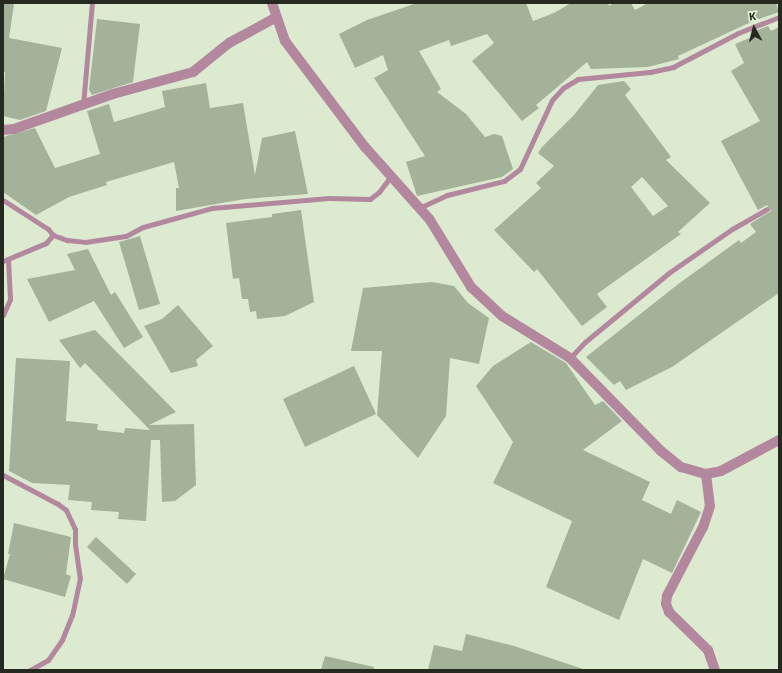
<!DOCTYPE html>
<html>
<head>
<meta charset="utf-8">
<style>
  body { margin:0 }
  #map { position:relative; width:782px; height:673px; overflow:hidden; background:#dcead0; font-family:"Exo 2",sans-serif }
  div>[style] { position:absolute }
  .building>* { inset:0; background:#a4b299 }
  .service>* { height:5px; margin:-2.5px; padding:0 2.5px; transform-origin:2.5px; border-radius:2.5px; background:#b3889f }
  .minor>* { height:10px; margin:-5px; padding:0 5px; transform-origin:5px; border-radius:5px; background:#b3889f }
  .tertiary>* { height:10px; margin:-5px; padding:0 5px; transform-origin:5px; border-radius:5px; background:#b3889f }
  span { translate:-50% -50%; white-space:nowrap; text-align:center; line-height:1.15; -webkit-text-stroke:4px #e9f8dd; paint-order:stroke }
  .frame { position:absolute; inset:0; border:4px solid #252a20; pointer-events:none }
  .north { position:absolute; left:734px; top:8px; width:40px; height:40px; -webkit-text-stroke:3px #e9f8dd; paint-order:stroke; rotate:353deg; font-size:11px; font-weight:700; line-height:16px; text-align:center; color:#252a20 }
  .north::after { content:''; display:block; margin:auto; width:14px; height:18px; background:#252a20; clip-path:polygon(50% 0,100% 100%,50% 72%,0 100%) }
</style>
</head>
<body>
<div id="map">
  <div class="building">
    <div style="clip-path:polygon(3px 3px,14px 4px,9px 38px,62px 48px,46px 111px,20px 120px,3px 116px,5px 72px,3px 72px)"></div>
    <div style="clip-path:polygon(417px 3px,526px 3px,533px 21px,554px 13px,571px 3px,608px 3px,609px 6px,614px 3px,631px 3px,635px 10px,648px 3px,776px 3px,779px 12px,751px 22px,678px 56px,679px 59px,648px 67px,591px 69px,587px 62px,536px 105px,539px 108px,522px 121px,472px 61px,494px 43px,487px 34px,451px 46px,449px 40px,419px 51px,441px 89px,437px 92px,466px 114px,485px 137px,494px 134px,502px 136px,513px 169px,502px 177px,417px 196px,406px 162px,425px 156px,374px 78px,388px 70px,383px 55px,355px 68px,339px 34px,367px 20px)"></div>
    <div style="clip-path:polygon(97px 19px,140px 24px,133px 82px,92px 95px,89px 90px)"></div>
    <div style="clip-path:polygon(768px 26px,771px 31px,779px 27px,779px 293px,672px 367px,626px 390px,620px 381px,614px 385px,586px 357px,677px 285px,739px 240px,741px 243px,756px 232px,750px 224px,771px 211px,767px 205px,758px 210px,721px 141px,760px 121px,731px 71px,744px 63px,735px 44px,757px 35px,755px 31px)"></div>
    <div style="clip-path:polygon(evenodd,624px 81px,631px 89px,625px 95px,671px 157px,666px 160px,710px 203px,678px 232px,681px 234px,597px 294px,607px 307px,582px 326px,537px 269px,534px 272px,494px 230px,541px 188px,536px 183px,554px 166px,538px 153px,542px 147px,574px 115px,598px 85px,624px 81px,642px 177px,668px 206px,653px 216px,631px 187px,642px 177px)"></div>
    <div style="clip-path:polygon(206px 83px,210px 108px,243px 103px,255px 175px,262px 138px,295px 131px,308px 194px,245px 199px,176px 211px,176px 188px,179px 188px,174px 162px,106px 182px,107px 185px,69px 197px,36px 215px,3px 192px,3px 137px,35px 128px,55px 168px,100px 154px,87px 111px,109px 104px,114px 122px,165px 107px,162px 91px)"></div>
    <div style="clip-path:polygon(301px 210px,314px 302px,285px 316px,257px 319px,256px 311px,250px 312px,248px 299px,242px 299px,239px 278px,233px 279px,226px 223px,272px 217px,272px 214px)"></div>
    <div style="clip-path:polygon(140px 236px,160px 304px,139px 310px,119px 242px)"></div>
    <div style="clip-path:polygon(88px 249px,111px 295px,115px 292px,143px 337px,124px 348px,94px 301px,49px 322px,27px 279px,75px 270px,67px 254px)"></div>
    <div style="clip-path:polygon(432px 282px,454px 286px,468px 303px,489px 318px,479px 364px,450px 358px,446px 416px,418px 458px,377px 415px,382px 351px,351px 351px,363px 288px)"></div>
    <div style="clip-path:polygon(178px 305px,213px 346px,196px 360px,198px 366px,171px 373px,144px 326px,162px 319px)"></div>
    <div style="clip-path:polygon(95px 330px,176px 412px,149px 425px,194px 424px,196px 485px,175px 501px,162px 502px,160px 440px,151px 440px,146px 521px,118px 519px,119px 512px,91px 510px,92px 502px,68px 500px,70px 485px,32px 483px,9px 471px,16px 358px,70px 361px,66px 421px,98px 424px,97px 430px,124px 433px,125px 428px,150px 430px,85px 363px,80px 368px,59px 340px)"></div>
    <div style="clip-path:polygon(531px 342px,566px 363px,595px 405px,603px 401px,622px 421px,583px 450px,650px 482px,642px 500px,671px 514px,677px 500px,701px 512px,672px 573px,643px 559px,619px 620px,546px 587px,572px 521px,493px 483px,513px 442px,476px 386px,493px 366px)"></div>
    <div style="clip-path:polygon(354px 366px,376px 414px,305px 447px,283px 399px)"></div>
    <div style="clip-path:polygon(14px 523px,71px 537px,66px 574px,71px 576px,65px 597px,3px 579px,10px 554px,8px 554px)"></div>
    <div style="clip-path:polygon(96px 537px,136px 574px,127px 584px,87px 547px)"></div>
    <div style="clip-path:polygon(466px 634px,514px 646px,586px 670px,428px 670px,434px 645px,462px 651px)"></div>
    <div style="clip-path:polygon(325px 656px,374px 667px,374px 670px,321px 670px)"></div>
  </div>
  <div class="service">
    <div style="left:83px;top:105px;width:102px;rotate:-85deg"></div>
    <div style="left:3px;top:200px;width:54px;rotate:32.8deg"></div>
    <div style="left:48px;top:229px;width:8px;rotate:50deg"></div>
    <div style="left:53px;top:235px;width:15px;rotate:20deg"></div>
    <div style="left:67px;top:240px;width:18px;rotate:6deg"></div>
    <div style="left:85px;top:242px;width:41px;rotate:-8.3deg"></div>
    <div style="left:126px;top:236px;width:19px;rotate:-28deg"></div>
    <div style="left:143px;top:227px;width:72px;rotate:-15.4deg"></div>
    <div style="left:212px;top:208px;width:117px;rotate:-4.9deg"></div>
    <div style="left:329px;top:198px;width:41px;rotate:1.4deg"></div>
    <div style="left:370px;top:199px;width:11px;rotate:-38deg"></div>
    <div style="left:379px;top:192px;width:20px;rotate:-53deg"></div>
    <div style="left:419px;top:208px;width:31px;rotate:-25deg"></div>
    <div style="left:447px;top:195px;width:59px;rotate:-13.8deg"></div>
    <div style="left:504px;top:181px;width:20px;rotate:-37deg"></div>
    <div style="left:520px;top:169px;width:76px;rotate:-65.1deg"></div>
    <div style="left:552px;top:100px;width:16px;rotate:-47deg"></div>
    <div style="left:563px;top:88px;width:17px;rotate:-31deg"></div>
    <div style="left:578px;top:79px;width:72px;rotate:-5.6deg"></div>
    <div style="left:650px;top:72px;width:24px;rotate:-12deg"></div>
    <div style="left:673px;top:67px;width:73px;rotate:-27.6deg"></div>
    <div style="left:738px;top:33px;width:44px;rotate:-21.3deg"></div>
    <div style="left:3px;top:261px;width:47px;rotate:-22.7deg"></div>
    <div style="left:46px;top:243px;width:11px;rotate:-49deg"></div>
    <div style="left:3px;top:315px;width:17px;rotate:-66deg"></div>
    <div style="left:10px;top:299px;width:40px;rotate:-92.9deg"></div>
    <div style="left:570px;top:358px;width:22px;rotate:-47deg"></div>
    <div style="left:585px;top:342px;width:110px;rotate:-39.5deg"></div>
    <div style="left:670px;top:272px;width:75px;rotate:-34.7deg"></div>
    <div style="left:732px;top:229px;width:40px;rotate:-29.7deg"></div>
    <div style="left:3px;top:475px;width:62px;rotate:27.8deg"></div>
    <div style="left:58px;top:504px;width:10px;rotate:37deg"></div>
    <div style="left:66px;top:510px;width:21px;rotate:65deg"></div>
    <div style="left:75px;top:529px;width:15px;rotate:90deg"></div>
    <div style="left:75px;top:544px;width:34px;rotate:82deg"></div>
    <div style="left:80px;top:578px;width:38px;rotate:102deg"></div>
    <div style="left:72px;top:615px;width:27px;rotate:112deg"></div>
    <div style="left:62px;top:640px;width:24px;rotate:125deg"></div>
    <div style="left:48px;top:660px;width:21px;rotate:151deg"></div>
  </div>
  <div class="minor">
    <div style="left:3px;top:130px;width:11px;rotate:-5deg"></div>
    <div style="left:14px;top:129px;width:105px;rotate:-19.5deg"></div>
    <div style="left:113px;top:94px;width:83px;rotate:-15.4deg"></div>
    <div style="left:193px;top:72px;width:46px;rotate:-38.9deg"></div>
    <div style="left:229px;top:43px;width:52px;rotate:-28.5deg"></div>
    <div style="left:706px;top:474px;width:32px;rotate:83deg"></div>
    <div style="left:710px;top:506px;width:22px;rotate:108deg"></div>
    <div style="left:703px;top:527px;width:78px;rotate:117.6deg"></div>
    <div style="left:667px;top:596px;width:8px;rotate:97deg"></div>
    <div style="left:666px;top:604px;width:9px;rotate:69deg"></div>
    <div style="left:669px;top:612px;width:54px;rotate:44.3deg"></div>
    <div style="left:708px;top:650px;width:21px;rotate:71deg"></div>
  </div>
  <div class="tertiary">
    <div style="left:272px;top:3px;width:40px;rotate:71.1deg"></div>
    <div style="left:285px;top:41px;width:133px;rotate:53deg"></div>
    <div style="left:365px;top:147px;width:98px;rotate:48.3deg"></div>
    <div style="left:430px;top:220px;width:79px;rotate:58.5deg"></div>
    <div style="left:471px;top:287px;width:42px;rotate:43.1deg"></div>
    <div style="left:502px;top:316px;width:80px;rotate:31.7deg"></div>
    <div style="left:570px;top:358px;width:130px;rotate:45.6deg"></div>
    <div style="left:661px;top:451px;width:26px;rotate:39deg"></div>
    <div style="left:681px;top:467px;width:26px;rotate:16deg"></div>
    <div style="left:706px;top:474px;width:15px;rotate:-11deg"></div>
    <div style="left:721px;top:471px;width:66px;rotate:-28.1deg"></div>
  </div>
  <div class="frame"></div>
  <div class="north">K</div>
</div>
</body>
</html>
